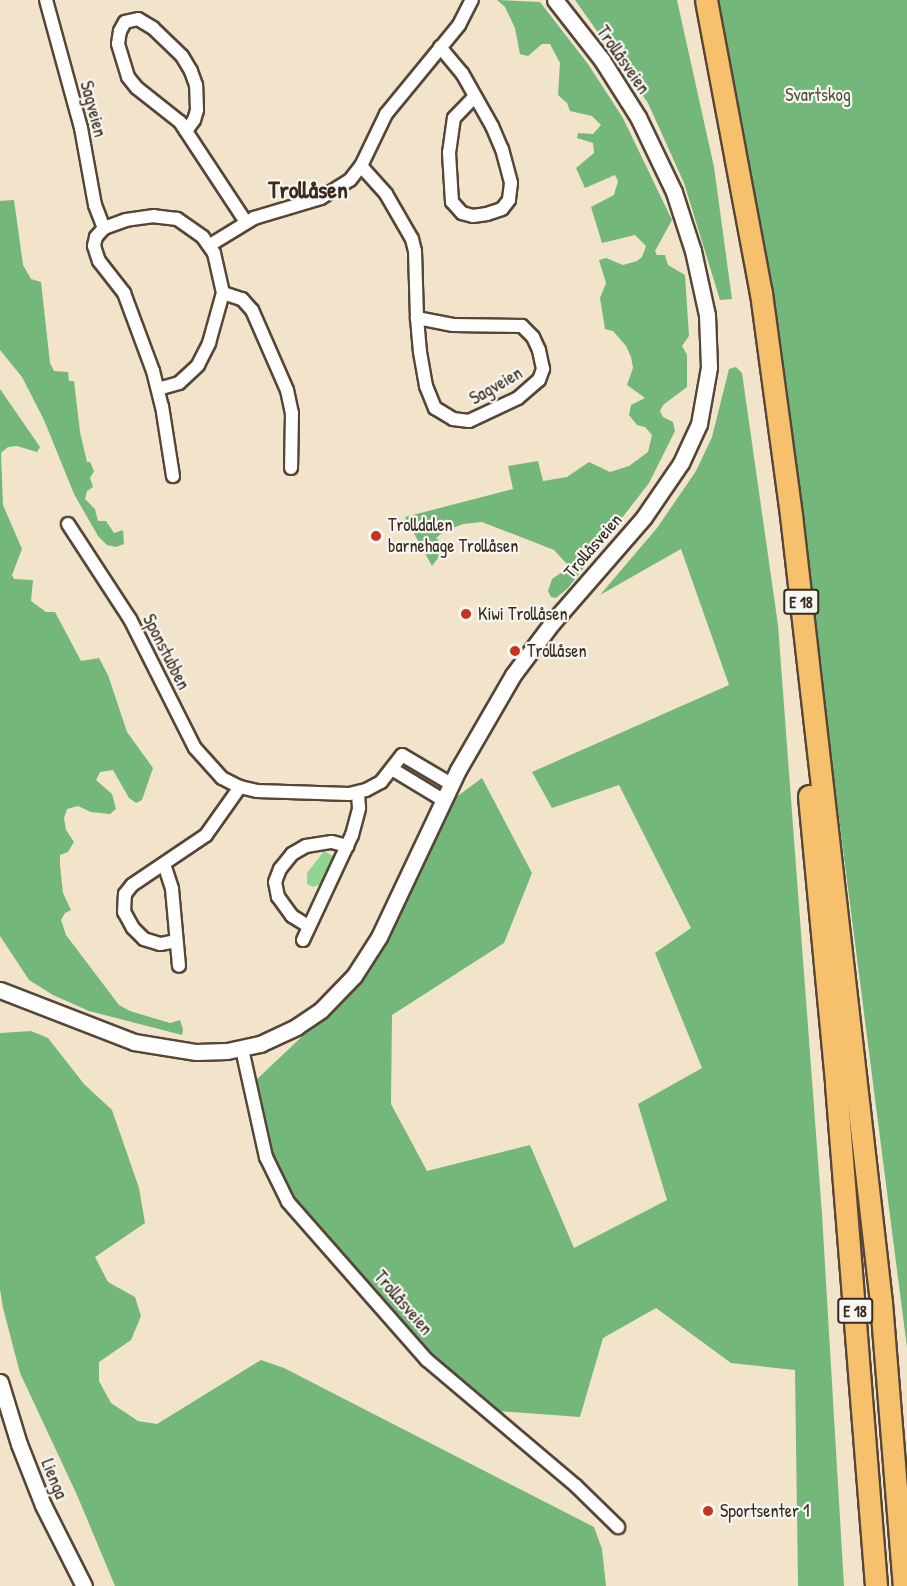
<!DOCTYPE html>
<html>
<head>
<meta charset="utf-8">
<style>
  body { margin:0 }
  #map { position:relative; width:907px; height:1586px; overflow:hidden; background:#f2e4cb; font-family:"Patrick Hand",sans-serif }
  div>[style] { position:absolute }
  .green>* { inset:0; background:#90d690 }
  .forest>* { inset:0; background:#74b77a }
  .roads { filter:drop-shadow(2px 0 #564638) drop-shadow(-2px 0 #564638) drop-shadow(0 2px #564638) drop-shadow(0 -2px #564638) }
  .minor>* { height:12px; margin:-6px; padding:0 6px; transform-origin:6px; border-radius:6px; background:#fff }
  .tertiary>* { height:15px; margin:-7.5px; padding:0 7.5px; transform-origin:7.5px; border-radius:7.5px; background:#fff }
  .trunk>* { height:21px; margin:-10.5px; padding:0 10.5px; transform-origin:10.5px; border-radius:10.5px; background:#f7c06c }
  .dots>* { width:16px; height:16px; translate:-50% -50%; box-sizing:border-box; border:3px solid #f6f6f2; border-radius:50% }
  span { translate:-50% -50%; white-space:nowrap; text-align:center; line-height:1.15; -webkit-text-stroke:4.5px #f6f6f2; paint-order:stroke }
  .shield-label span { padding:2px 4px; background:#f6f6f2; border:2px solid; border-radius:4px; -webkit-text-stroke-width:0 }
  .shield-label { font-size:16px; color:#3b2a1e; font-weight:700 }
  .street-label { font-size:18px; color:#3b2a1e }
  .park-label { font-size:18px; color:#50553a }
  .poi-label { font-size:18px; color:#3b2a1e }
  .left { translate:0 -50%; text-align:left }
  .district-label { font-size:24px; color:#3b2a1e; font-weight:700 }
</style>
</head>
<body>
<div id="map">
  <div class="green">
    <div style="clip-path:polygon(324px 851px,335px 857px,322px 884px,313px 887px,307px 884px,307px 873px)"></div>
  </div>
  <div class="forest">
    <div style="clip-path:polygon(497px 0,540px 2px,588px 64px,623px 118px,672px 220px,655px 251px,657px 255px,665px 255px,668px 265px,685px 275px,689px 336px,682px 346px,687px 355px,687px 387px,663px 405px,660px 411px,663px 417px,673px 422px,675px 431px,649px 483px,568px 588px,556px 598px,551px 597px,548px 591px,552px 579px,567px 569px,566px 563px,554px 550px,482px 522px,463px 524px,443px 532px,436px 538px,443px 544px,444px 550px,432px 566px,405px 517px,513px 489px,508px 466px,538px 461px,543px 481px,567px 477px,589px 462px,610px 472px,629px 466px,648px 452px,652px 435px,645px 427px,637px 425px,629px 415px,631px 405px,645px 398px,627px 385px,633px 368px,631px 357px,626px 346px,613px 331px,605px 329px,600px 298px,606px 283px,599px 260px,606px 258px,623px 265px,637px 261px,642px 257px,646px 246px,635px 235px,602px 243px,591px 207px,614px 195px,618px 181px,615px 175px,585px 188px,576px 168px,594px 153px,593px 143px,577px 138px,578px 133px,593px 134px,601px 125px,592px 116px,570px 111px,567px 103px,558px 95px,560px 63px,550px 44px,542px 44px,528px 56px,520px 54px,515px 28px,505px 7px)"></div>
    <div style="clip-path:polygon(575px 0,677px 0,714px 167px,732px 299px,720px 300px,684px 183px,648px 103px)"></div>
    <div style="clip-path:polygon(707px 0,907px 0,907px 1348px,812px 608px,772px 321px)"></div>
    <div style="clip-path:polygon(14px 200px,23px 265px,31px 279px,41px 282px,50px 363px,54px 371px,68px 372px,69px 381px,74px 381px,80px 432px,87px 462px,90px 462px,94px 471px,90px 478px,93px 487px,87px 491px,85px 499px,95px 509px,98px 521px,106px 521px,114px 533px,123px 530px,124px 544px,116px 547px,107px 545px,98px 536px,74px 494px,44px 420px,22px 377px,0 350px,0 201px)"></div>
    <div style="clip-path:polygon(736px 367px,742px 373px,778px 625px,822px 1214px,844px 1586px,798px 1586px,795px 1370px,731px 1363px,656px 1308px,603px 1338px,580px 1417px,496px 1411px,416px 1350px,332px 1257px,272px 1171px,254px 1082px,369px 973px,447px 804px,482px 778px,532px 873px,504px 943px,392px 1015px,391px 1104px,427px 1171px,530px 1145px,574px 1248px,667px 1200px,638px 1104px,702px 1068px,655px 953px,691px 928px,619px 785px,552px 808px,532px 772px,729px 685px,681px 549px,600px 595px,657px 528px,696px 471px,712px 437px,729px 369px)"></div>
    <div style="clip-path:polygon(0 389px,40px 447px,37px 452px,17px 446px,8px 447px,1px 453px,3px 505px,22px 549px,12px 575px,14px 579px,33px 580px,31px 601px,46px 612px,55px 612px,81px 661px,99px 658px,108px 675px,127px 732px,153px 768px,142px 800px,136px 803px,129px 798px,113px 770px,100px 772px,96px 780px,112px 794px,116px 809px,110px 814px,91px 812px,78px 806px,67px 809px,64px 818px,66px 830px,74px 842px,68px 852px,60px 855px,60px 865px,63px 893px,71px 910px,65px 913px,61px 920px,66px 935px,119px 1005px,130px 1011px,170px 1023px,180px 1020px,183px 1030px,182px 1035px,89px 1011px,53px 995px,29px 980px,0 936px)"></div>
    <div style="clip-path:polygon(31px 1031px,48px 1038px,84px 1084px,112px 1110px,139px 1188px,145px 1223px,95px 1257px,108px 1282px,135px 1297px,141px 1316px,131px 1340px,99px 1362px,99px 1381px,111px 1403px,138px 1421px,157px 1424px,261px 1360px,284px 1368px,594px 1527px,602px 1549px,606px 1586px,115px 1586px,77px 1495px,20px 1373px,3px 1308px,0 1289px,0 1033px)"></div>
  </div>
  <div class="roads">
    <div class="minor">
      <div style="left:46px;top:0;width:133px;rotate:74.7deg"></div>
      <div style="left:81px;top:128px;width:78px;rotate:79.7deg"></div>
      <div style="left:95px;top:205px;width:25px;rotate:69deg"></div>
      <div style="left:440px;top:47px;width:34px;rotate:50deg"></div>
      <div style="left:462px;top:73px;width:61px;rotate:60.5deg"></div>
      <div style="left:492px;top:126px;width:25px;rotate:67deg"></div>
      <div style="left:502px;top:149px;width:35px;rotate:75deg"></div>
      <div style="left:511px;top:183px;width:17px;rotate:97deg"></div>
      <div style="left:509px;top:200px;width:11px;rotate:128deg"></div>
      <div style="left:502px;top:209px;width:16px;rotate:162deg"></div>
      <div style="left:487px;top:214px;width:14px;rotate:172deg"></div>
      <div style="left:473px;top:216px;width:11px;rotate:-165deg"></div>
      <div style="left:462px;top:213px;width:15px;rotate:-132deg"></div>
      <div style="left:452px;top:202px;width:49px;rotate:-93.5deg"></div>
      <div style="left:449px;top:153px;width:35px;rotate:-82deg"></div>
      <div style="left:454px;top:118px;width:30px;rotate:-46deg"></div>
      <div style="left:186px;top:131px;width:14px;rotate:-54deg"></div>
      <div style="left:194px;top:120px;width:10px;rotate:-73deg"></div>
      <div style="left:197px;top:110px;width:25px;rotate:-92deg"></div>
      <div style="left:196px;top:85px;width:15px;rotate:-110deg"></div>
      <div style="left:191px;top:71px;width:17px;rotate:-121deg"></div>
      <div style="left:182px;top:56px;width:40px;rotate:-136deg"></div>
      <div style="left:153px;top:28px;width:17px;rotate:-149deg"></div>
      <div style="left:138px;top:19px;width:13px;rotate:167deg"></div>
      <div style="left:125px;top:22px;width:10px;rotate:119deg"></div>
      <div style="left:120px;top:31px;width:13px;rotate:99deg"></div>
      <div style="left:118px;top:44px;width:34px;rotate:73deg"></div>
      <div style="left:128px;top:77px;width:14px;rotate:51deg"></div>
      <div style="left:137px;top:88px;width:55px;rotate:38.3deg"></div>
      <div style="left:180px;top:122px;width:120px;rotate:56.6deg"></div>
      <div style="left:361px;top:166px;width:38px;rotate:48deg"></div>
      <div style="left:386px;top:194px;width:52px;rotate:60deg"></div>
      <div style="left:412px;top:239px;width:12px;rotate:76deg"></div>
      <div style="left:415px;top:251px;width:67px;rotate:88.3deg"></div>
      <div style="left:417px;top:318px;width:34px;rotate:85deg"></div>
      <div style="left:420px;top:352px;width:35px;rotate:80deg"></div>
      <div style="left:426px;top:386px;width:24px;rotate:68deg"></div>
      <div style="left:435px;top:408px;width:21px;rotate:31deg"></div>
      <div style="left:453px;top:419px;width:16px;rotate:7deg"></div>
      <div style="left:469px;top:421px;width:54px;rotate:-25.1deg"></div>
      <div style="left:518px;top:398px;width:28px;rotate:-41deg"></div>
      <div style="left:539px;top:380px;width:12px;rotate:-70deg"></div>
      <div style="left:543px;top:369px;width:19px;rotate:-102deg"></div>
      <div style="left:539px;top:350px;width:14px;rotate:-115deg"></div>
      <div style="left:533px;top:337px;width:16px;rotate:-135deg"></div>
      <div style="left:522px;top:326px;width:69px;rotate:-179.2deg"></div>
      <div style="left:453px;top:325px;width:37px;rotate:-169deg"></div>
      <div style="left:210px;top:245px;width:52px;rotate:-31.5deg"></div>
      <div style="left:254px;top:218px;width:70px;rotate:-16.6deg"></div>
      <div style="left:321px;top:198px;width:34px;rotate:-32deg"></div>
      <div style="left:350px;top:180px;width:18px;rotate:-52deg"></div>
      <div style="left:361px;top:166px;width:58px;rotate:-64.3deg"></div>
      <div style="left:386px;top:114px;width:115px;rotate:-50.6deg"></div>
      <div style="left:459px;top:25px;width:28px;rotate:-63deg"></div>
      <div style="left:223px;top:293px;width:20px;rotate:18deg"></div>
      <div style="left:242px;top:299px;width:15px;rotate:48deg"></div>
      <div style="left:252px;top:310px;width:87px;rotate:66.4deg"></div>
      <div style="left:287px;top:390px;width:24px;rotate:78deg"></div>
      <div style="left:292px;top:413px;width:55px;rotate:91deg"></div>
      <div style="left:158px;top:389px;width:22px;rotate:-16deg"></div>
      <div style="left:179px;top:383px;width:26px;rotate:-43deg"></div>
      <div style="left:198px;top:365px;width:25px;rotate:-63deg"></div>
      <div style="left:209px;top:343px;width:52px;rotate:-74.4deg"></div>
      <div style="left:223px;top:293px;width:41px;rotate:-102.7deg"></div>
      <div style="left:214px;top:253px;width:19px;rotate:-125deg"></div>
      <div style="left:203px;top:237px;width:32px;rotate:-145deg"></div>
      <div style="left:177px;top:219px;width:23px;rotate:-173deg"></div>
      <div style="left:154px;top:216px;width:28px;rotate:172deg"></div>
      <div style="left:126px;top:220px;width:23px;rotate:160deg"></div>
      <div style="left:104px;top:228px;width:12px;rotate:132deg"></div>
      <div style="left:96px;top:237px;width:9px;rotate:103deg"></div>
      <div style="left:94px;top:246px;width:16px;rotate:72deg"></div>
      <div style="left:99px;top:261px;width:41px;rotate:52deg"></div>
      <div style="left:124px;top:293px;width:83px;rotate:69.6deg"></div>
      <div style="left:153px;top:371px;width:36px;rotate:76deg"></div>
      <div style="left:162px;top:406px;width:71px;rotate:81.1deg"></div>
      <div style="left:68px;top:524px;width:113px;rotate:56.9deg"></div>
      <div style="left:130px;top:619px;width:144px;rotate:63.3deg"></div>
      <div style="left:195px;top:748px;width:40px;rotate:48deg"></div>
      <div style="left:222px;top:778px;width:20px;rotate:27deg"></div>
      <div style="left:240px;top:787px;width:17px;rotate:13deg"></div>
      <div style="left:257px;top:791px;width:92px;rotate:1.9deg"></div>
      <div style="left:349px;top:794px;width:17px;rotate:-13deg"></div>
      <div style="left:366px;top:790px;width:17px;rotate:-28deg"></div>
      <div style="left:381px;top:782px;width:34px;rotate:-52deg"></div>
      <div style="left:402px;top:755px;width:57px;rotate:30.6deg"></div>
      <div style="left:392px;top:769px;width:60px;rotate:31.3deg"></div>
      <div style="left:164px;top:864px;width:26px;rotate:72deg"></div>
      <div style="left:172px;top:889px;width:77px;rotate:84.8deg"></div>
      <div style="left:308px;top:926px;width:19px;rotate:-148deg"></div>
      <div style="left:292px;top:916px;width:24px;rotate:-126deg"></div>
      <div style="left:278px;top:897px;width:15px;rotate:-101deg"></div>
      <div style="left:275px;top:882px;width:14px;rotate:-69deg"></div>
      <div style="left:280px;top:869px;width:19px;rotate:-51deg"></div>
      <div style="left:292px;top:854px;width:16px;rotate:-30deg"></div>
      <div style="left:306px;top:846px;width:26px;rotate:-9deg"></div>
      <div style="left:332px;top:842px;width:16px;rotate:15deg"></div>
      <div style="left:303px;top:940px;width:116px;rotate:-65deg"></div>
      <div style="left:352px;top:835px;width:28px;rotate:-75deg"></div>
      <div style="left:359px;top:808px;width:15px;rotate:-94deg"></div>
      <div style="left:176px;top:941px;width:16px;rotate:169deg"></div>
      <div style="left:160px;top:944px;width:17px;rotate:-163deg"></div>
      <div style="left:144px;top:939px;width:16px;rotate:-135deg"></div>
      <div style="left:133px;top:928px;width:18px;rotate:-119deg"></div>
      <div style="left:124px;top:912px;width:18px;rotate:-87deg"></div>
      <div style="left:125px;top:894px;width:11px;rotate:-52deg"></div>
      <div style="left:132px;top:885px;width:89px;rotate:-34deg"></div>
      <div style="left:206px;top:835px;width:59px;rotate:-54.7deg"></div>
      <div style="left:242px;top:1049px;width:111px;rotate:77.5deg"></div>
      <div style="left:266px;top:1157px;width:50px;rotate:63.9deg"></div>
      <div style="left:288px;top:1202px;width:210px;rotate:48.7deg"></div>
      <div style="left:427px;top:1360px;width:195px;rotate:40.2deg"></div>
      <div style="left:576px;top:1486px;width:59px;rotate:44.3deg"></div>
    </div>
    <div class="tertiary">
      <div style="left:0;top:990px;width:144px;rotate:21.2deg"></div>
      <div style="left:134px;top:1042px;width:63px;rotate:9.2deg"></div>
      <div style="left:196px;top:1052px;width:31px;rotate:-2deg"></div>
      <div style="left:227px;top:1051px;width:34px;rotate:-12deg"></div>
      <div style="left:260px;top:1044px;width:40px;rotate:-25deg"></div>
      <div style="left:296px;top:1027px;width:30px;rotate:-34deg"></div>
      <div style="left:321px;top:1010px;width:47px;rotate:-45.9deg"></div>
      <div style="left:354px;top:976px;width:46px;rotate:-57.3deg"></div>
      <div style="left:379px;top:937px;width:185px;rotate:-64.7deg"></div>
      <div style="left:458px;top:770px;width:110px;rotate:-59.9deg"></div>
      <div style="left:513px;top:675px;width:65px;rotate:-53.1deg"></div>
      <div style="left:552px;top:623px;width:140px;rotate:-49deg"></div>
      <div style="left:644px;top:517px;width:65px;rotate:-55.6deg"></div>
      <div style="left:681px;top:463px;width:43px;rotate:-65.2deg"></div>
      <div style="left:699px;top:424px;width:58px;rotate:-80deg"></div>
      <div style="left:709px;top:367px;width:52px;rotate:-92.2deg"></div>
      <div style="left:707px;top:315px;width:66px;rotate:-102.3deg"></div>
      <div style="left:693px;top:251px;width:62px;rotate:-107.9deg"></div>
      <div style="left:674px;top:192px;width:83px;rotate:-115.6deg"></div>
      <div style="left:638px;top:117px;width:67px;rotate:-122.3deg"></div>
      <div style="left:602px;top:60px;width:76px;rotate:-128.1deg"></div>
      <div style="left:0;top:1382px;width:65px;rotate:73deg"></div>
      <div style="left:19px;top:1444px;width:66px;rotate:68.5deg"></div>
      <div style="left:43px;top:1505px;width:91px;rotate:63.2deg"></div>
    </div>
    <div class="trunk">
      <div style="left:706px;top:0;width:298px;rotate:79.4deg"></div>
      <div style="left:761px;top:293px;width:224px;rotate:82.3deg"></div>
      <div style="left:791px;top:515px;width:792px;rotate:83.48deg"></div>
      <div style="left:881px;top:1302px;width:285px;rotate:85.4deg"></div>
      <div style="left:809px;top:796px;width:289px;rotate:84.6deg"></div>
      <div style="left:836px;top:1084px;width:504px;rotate:85.44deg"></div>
    </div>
  </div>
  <div class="dots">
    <div style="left:376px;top:536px;background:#c8321e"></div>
    <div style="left:466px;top:614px;background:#c8321e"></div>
    <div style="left:515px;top:651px;background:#c8321e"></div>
    <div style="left:708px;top:1511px;background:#c8321e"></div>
  </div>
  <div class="shield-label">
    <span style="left:801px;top:602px">E 18</span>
    <span style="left:855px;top:1311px">E 18</span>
  </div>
  <div class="street-label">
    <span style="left:623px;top:60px;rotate:55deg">Trollåsveien</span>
    <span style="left:93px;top:109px;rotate:75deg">Sagveien</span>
    <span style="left:496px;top:386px;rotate:-30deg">Sagveien</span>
    <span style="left:593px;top:546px;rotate:-49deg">Trollåsveien</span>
    <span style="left:166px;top:652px;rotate:63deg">Sponstubben</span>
    <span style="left:403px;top:1303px;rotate:49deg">Trollåsveien</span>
    <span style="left:54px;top:1479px;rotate:68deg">Lienga</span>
  </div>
  <div class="park-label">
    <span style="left:818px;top:95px">Svartskog</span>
  </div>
  <div class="poi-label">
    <span class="left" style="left:388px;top:536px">Trolldalen<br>barnehage Trollåsen</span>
    <span class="left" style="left:478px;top:614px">Kiwi Trollåsen</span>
    <span class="left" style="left:527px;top:651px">Trollåsen</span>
    <span class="left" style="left:720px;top:1511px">Sportsenter 1</span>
  </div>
  <div class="district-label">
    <span style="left:308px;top:190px">Trollåsen</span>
  </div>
</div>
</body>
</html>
